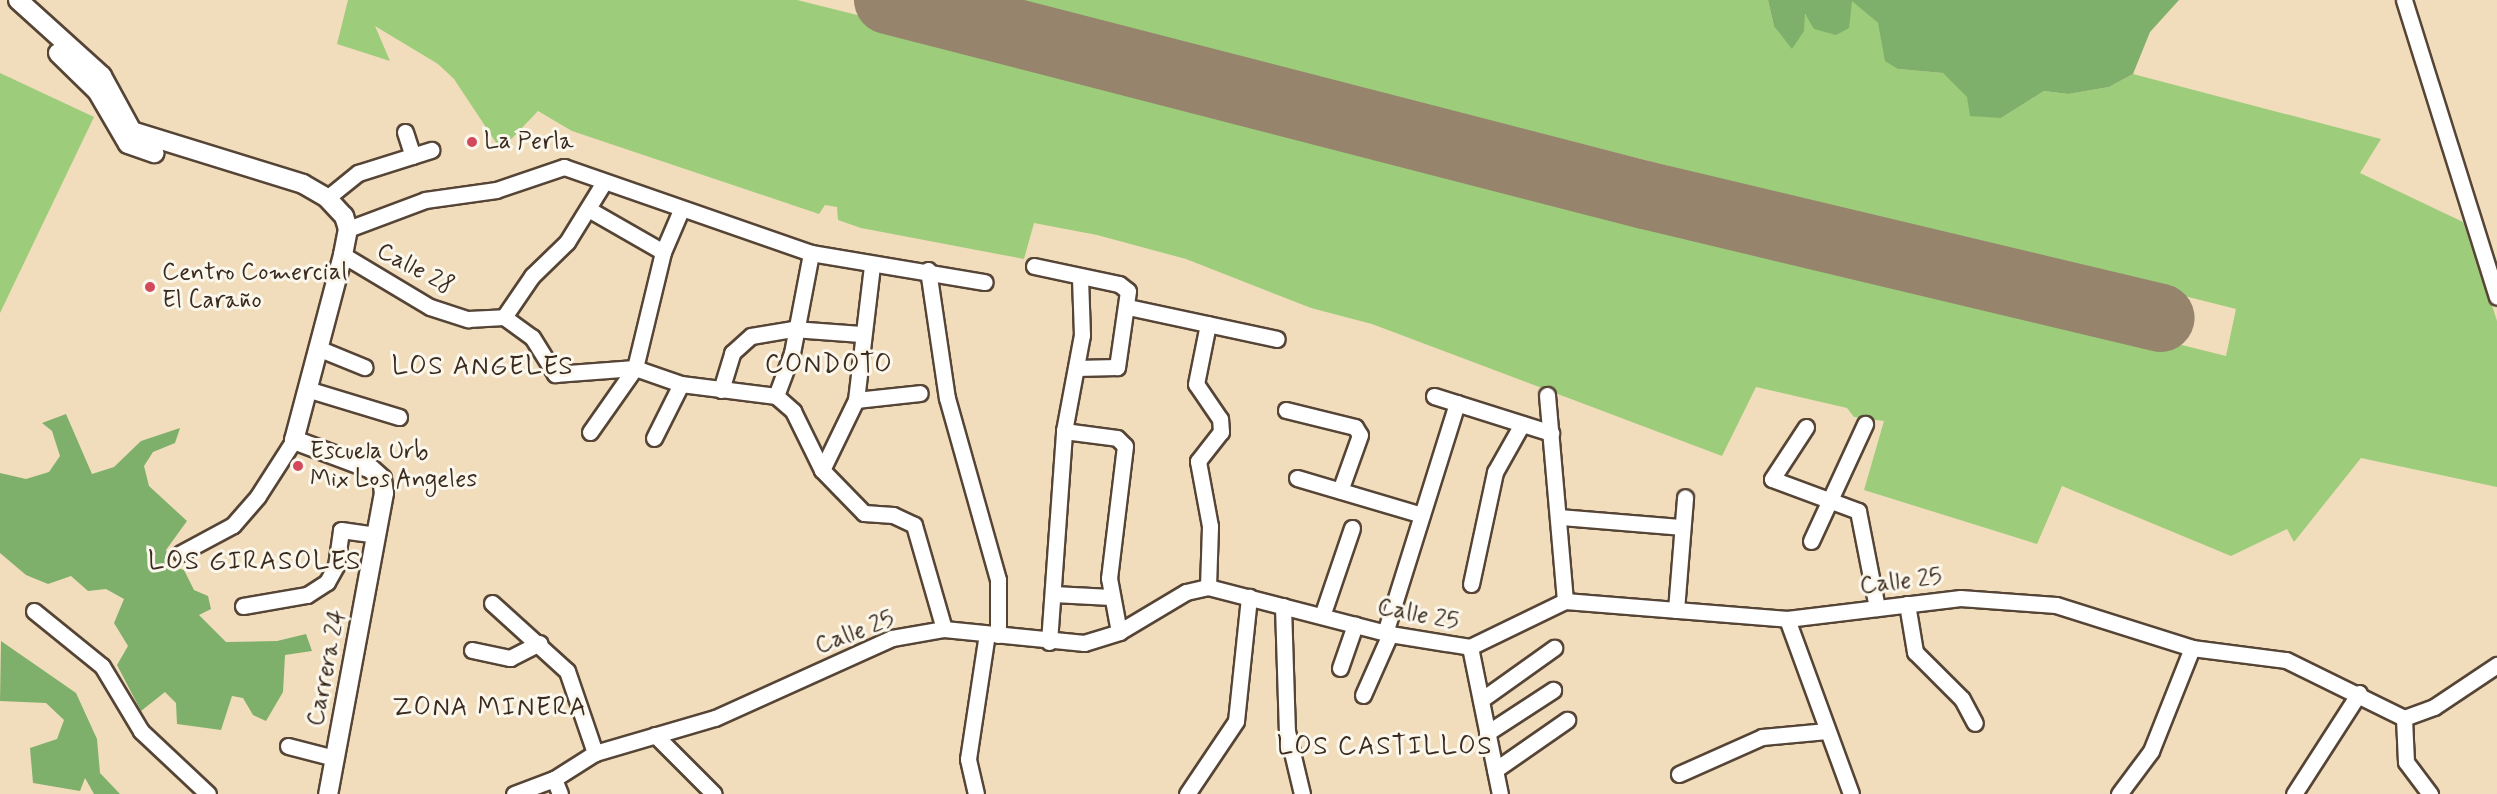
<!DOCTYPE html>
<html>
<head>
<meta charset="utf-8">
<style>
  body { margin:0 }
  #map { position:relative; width:2497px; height:794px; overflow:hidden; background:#f1ddbc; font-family:Mynerve,sans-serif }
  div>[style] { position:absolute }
  .green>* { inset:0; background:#9dcc7b }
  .forest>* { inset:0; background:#7eb06b }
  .runway>* { height:68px; margin:-34px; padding:0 34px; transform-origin:34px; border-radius:34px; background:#96846d }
  .roads { filter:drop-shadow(2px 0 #564536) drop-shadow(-2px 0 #564536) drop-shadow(0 2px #564536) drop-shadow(0 -2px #564536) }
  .minor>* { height:15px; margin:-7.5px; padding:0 7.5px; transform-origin:7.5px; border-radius:7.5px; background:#fff }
  .major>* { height:18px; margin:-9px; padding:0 9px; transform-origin:9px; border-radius:9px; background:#fff }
  .dots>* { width:16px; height:16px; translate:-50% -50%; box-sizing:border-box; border:3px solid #fbf7ec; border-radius:50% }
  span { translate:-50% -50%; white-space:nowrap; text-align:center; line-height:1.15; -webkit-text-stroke:6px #fbf7ec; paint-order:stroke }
  .poi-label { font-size:24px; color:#3b2a1e }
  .left { translate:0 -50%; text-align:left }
  .street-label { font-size:24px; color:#3b2a1e }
  .neighbourhood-label { font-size:26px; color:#3b2a1e; letter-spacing:1.5px }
</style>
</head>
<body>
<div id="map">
  <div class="green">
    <div style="clip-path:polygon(348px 0,797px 0,2226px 356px,2236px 309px,1011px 0,1768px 0,1774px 26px,1852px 0,1878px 23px,1898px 69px,1943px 73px,2001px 118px,2044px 91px,2068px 94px,2109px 87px,2133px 74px,2381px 139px,2360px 173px,2463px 222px,2491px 302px,2497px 321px,2497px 487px,2361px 458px,2294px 542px,2287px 529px,2231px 556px,2062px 486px,2037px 544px,1864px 490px,1884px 421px,1854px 417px,1847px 408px,1756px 387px,1722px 456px,1372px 324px,1311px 308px,1186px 259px,1097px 235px,1034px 223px,1024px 259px,861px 228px,838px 220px,837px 207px,825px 205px,819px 214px,572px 131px,538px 111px,501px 150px,454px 79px,438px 64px,375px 26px,390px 61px,337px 44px)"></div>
    <div style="clip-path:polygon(0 73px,94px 117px,0 313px)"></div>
  </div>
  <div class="forest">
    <div style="clip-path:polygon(1768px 0,2179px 0,2150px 32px,2133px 74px,2109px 87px,2068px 94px,2044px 91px,2001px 118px,1970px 116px,1967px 97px,1943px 73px,1898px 69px,1885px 61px,1878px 23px,1852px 1px,1849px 28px,1836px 35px,1814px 29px,1805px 14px,1804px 31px,1792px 49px,1774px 26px)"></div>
    <div style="clip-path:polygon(66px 414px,92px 474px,114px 467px,141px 441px,180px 428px,175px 443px,153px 452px,144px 466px,149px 486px,187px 521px,166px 550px,171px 566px,184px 570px,194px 590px,208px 596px,211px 609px,199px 615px,226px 642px,277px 641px,306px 634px,312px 651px,285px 655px,283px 692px,266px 721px,253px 715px,243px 698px,232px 696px,221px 730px,177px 724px,176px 703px,165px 692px,141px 711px,117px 665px,128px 646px,114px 623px,124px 599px,106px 589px,88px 591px,71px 576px,48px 584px,26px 575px,0 553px,0 473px,26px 479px,49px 472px,60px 456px,52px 431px,42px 423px)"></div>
    <div style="clip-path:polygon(1px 641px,76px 693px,97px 739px,100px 773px,120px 794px,94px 794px,85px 778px,80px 791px,33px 783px,30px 748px,57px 739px,64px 720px,46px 703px,0 701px)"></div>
  </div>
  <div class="runway">
    <div style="left:888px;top:0;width:782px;rotate:14.45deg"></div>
    <div style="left:1645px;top:195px;width:530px;rotate:13.41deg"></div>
  </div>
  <div class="roads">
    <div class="minor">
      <div style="left:2404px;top:0;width:311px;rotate:72.6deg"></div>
      <div style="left:405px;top:132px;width:25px;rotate:72deg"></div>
      <div style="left:327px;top:198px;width:40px;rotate:-39deg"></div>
      <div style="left:358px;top:173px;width:77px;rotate:-17.5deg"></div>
      <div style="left:590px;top:210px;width:84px;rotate:29.9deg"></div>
      <div style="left:348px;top:229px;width:82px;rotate:-20.6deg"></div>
      <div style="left:425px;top:200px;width:72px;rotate:-8deg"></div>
      <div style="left:496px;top:190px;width:72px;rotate:-18.7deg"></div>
      <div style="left:564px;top:167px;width:262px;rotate:19.2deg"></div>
      <div style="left:811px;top:253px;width:176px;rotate:9.5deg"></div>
      <div style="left:343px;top:255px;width:101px;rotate:30.9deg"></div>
      <div style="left:430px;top:307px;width:40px;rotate:18deg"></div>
      <div style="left:468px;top:319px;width:36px;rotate:-3deg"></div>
      <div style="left:1034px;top:266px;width:87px;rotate:12deg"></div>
      <div style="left:1119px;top:284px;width:11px;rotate:38deg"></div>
      <div style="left:1128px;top:291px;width:77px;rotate:98.2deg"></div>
      <div style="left:1117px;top:367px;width:41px;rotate:178.6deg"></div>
      <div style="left:928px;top:270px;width:129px;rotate:81.6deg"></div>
      <div style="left:947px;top:398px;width:189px;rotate:74.3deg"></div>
      <div style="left:998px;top:580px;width:55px;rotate:90deg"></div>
      <div style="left:1128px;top:307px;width:152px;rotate:12.1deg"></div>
      <div style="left:504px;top:317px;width:34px;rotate:36deg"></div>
      <div style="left:532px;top:337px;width:44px;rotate:58.1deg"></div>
      <div style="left:555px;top:374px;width:80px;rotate:-4.3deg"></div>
      <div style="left:635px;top:368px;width:49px;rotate:19.2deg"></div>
      <div style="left:681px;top:384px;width:96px;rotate:7.2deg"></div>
      <div style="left:776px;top:396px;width:23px;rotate:41deg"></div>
      <div style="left:793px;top:411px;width:66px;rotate:63.8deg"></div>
      <div style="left:822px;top:470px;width:60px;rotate:45.7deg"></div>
      <div style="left:864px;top:513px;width:29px;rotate:4deg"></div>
      <div style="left:893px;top:515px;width:23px;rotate:25deg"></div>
      <div style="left:914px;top:525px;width:108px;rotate:73.9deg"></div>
      <div style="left:504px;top:317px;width:50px;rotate:-55.7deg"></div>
      <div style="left:532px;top:276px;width:49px;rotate:-44.2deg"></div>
      <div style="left:567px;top:242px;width:70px;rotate:-58.3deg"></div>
      <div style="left:320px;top:349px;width:48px;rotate:22.2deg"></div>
      <div style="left:310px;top:390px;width:93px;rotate:16.9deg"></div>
      <div style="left:721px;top:390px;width:39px;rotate:-73deg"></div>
      <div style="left:732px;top:353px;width:25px;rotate:-42deg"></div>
      <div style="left:751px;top:336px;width:43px;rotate:-9.5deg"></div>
      <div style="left:793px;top:329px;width:68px;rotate:4.2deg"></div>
      <div style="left:1547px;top:395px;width:207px;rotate:85deg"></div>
      <div style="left:776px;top:396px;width:46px;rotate:-69.6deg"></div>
      <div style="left:792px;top:353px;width:102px;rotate:-79.2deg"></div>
      <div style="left:1434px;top:396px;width:123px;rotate:17.5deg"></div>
      <div style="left:856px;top:400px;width:64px;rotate:-6.2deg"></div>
      <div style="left:1286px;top:410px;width:71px;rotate:13.8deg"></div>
      <div style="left:1355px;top:427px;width:9px;rotate:58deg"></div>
      <div style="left:1360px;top:435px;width:59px;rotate:109.7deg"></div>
      <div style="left:1806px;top:427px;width:62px;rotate:123.2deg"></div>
      <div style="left:1772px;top:479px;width:92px;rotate:20.4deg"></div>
      <div style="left:1858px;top:511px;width:99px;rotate:78.9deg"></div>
      <div style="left:1064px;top:431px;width:53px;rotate:7.5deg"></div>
      <div style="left:1117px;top:438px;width:11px;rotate:45deg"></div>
      <div style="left:1125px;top:446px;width:133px;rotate:96.9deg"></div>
      <div style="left:1109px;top:578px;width:55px;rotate:79.5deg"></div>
      <div style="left:590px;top:432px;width:78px;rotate:-54.9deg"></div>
      <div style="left:635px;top:368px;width:119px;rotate:-76.4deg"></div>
      <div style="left:663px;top:252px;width:46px;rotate:-66.8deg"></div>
      <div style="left:654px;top:438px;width:60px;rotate:-63.4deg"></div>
      <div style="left:822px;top:470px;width:78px;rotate:-64.1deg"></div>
      <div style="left:856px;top:400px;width:136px;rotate:-83.2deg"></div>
      <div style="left:1297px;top:478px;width:130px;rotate:16.5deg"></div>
      <div style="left:1560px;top:517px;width:122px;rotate:4.7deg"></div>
      <div style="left:1811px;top:541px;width:129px;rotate:-65.2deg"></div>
      <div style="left:181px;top:553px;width:59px;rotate:-28.3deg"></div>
      <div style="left:233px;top:525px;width:38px;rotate:-49deg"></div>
      <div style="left:258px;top:496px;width:67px;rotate:-57.3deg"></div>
      <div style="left:1471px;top:584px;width:115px;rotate:-77.9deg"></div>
      <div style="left:1495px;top:472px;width:55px;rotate:-60.6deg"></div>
      <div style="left:1208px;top:587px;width:61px;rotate:-88.1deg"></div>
      <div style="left:1210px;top:526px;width:66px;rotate:-100.5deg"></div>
      <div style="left:1198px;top:461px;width:37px;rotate:-52deg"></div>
      <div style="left:1221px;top:432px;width:13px;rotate:-94deg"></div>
      <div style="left:1220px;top:419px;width:42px;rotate:-124.4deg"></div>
      <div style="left:1196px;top:384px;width:61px;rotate:-78.7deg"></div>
      <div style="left:1053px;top:594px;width:58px;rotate:3deg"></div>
      <div style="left:492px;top:603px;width:101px;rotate:42.2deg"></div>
      <div style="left:567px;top:671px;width:87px;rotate:71.1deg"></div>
      <div style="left:1907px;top:604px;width:49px;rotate:80.5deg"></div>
      <div style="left:1915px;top:652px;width:66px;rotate:45deg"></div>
      <div style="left:1962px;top:699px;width:27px;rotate:62deg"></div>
      <div style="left:243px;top:606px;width:65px;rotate:-9.8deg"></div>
      <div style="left:307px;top:595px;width:24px;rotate:-33deg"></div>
      <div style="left:327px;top:582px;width:18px;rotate:-61deg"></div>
      <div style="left:336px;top:566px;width:36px;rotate:-82deg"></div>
      <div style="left:341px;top:530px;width:35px;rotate:8deg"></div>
      <div style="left:1283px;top:606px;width:125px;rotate:88.2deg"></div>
      <div style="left:1287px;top:731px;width:65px;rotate:76.6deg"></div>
      <div style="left:1676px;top:610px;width:113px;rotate:-85.4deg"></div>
      <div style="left:34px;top:611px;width:87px;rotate:39deg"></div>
      <div style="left:102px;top:666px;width:76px;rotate:59deg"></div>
      <div style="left:141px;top:731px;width:92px;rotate:43.2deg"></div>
      <div style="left:1322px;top:616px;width:93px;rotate:-71.2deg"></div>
      <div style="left:1787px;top:619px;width:186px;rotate:69.9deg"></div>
      <div style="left:1385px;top:633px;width:241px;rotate:-72.6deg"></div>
      <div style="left:1049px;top:642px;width:212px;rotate:-85.9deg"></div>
      <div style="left:1064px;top:431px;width:98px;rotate:-79.4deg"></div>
      <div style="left:1082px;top:335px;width:58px;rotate:-92deg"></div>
      <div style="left:1470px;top:647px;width:150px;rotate:78.5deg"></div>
      <div style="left:472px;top:650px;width:39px;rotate:12deg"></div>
      <div style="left:510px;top:658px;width:33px;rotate:-27deg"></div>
      <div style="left:1340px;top:668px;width:46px;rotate:-70.8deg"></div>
      <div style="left:1363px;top:695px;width:67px;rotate:-66.1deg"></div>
      <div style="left:1481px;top:700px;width:90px;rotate:-35.5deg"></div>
      <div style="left:2404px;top:718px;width:32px;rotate:-20deg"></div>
      <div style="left:2434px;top:707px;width:76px;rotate:-33.7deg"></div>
      <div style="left:2404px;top:718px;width:44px;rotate:87.4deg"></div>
      <div style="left:2406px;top:762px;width:40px;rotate:53deg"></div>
      <div style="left:1487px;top:733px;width:79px;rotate:-33.1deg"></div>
      <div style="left:655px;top:735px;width:83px;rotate:45deg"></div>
      <div style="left:288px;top:746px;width:48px;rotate:14.6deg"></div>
      <div style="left:1495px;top:770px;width:88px;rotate:-34.8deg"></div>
      <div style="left:1679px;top:774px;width:91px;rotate:-24deg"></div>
      <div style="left:1762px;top:737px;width:65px;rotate:-5.3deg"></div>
      <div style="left:554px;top:779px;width:16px;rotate:68deg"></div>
      <div style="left:514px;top:794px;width:43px;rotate:-20.6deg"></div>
      <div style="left:554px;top:779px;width:49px;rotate:-32.4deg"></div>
      <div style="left:595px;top:753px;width:125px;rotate:-16.3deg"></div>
      <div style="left:715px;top:718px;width:194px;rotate:-24.3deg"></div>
      <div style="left:892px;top:638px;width:53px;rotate:-9.8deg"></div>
      <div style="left:944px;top:629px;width:141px;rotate:5.7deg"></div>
      <div style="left:1084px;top:643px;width:37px;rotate:-17deg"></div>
      <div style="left:1119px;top:632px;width:78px;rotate:-30.8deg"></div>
      <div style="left:1186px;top:592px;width:23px;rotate:-13deg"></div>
      <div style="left:1208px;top:587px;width:188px;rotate:14.5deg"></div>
      <div style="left:1390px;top:634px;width:81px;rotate:9.2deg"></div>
      <div style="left:1470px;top:647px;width:106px;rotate:-25.8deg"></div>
      <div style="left:1565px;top:601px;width:223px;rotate:4.6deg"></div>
      <div style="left:1787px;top:619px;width:174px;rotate:-6.9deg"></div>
      <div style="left:1960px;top:598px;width:96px;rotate:4.2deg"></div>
      <div style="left:2056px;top:605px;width:143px;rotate:17.5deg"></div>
      <div style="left:2192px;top:648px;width:95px;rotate:7.3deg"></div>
      <div style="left:2286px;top:660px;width:131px;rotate:26.2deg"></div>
      <div style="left:976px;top:794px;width:36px;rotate:-103deg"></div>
      <div style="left:968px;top:759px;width:126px;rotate:-81.4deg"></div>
      <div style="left:1187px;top:794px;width:88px;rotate:-56.1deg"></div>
      <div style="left:1236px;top:721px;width:125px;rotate:-84deg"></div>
      <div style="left:2119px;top:794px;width:54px;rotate:-53.3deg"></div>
      <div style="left:2151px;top:751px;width:111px;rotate:-68.3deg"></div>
      <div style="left:2294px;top:794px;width:120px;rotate:-57.2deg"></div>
    </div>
    <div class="major">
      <div style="left:18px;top:0;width:113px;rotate:42.1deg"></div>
      <div style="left:102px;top:76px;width:63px;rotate:61.4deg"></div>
      <div style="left:132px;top:131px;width:179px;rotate:17.2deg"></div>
      <div style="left:303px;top:184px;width:28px;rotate:30deg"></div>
      <div style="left:327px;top:198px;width:25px;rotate:47deg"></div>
      <div style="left:344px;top:216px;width:14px;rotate:73deg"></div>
      <div style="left:348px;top:229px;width:26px;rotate:101deg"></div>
      <div style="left:343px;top:255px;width:191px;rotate:104.8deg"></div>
      <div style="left:294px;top:440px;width:82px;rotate:20.6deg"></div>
      <div style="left:371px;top:469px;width:15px;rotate:42deg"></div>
      <div style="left:382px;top:479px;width:14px;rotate:82deg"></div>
      <div style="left:384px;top:493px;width:306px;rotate:100.5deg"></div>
      <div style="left:58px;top:53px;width:54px;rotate:44.3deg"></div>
      <div style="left:97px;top:91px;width:61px;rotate:59.7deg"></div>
      <div style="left:128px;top:144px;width:28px;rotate:19deg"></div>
    </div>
  </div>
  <div class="dots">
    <div style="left:472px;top:142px;background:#d1495b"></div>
    <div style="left:150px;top:287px;background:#d1495b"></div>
    <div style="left:298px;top:466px;background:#d1495b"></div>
  </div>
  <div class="poi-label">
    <span class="left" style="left:484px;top:142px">La Perla</span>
    <span class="left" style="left:162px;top:287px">Centro Comercial<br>El Caraño</span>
    <span class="left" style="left:310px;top:466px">Escuela Urb<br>Mix Los Angeles</span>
  </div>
  <div class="street-label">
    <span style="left:415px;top:269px;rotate:28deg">Calle 28</span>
    <span style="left:1901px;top:582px;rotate:-7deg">Calle 25</span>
    <span style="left:1418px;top:615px;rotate:11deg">Calle 25</span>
    <span style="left:855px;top:633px;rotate:-21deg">Calle 25</span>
    <span style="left:327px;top:668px;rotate:-79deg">Carrera 24</span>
  </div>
  <div class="neighbourhood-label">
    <span style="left:829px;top:366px">CONDOTO</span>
    <span style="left:483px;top:368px">LOS ANGELES</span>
    <span style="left:255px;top:563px">LOS GIRASOLES</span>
    <span style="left:490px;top:709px">ZONA MINERA</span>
    <span style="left:1385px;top:748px">LOS CASTILLOS</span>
  </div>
</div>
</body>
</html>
